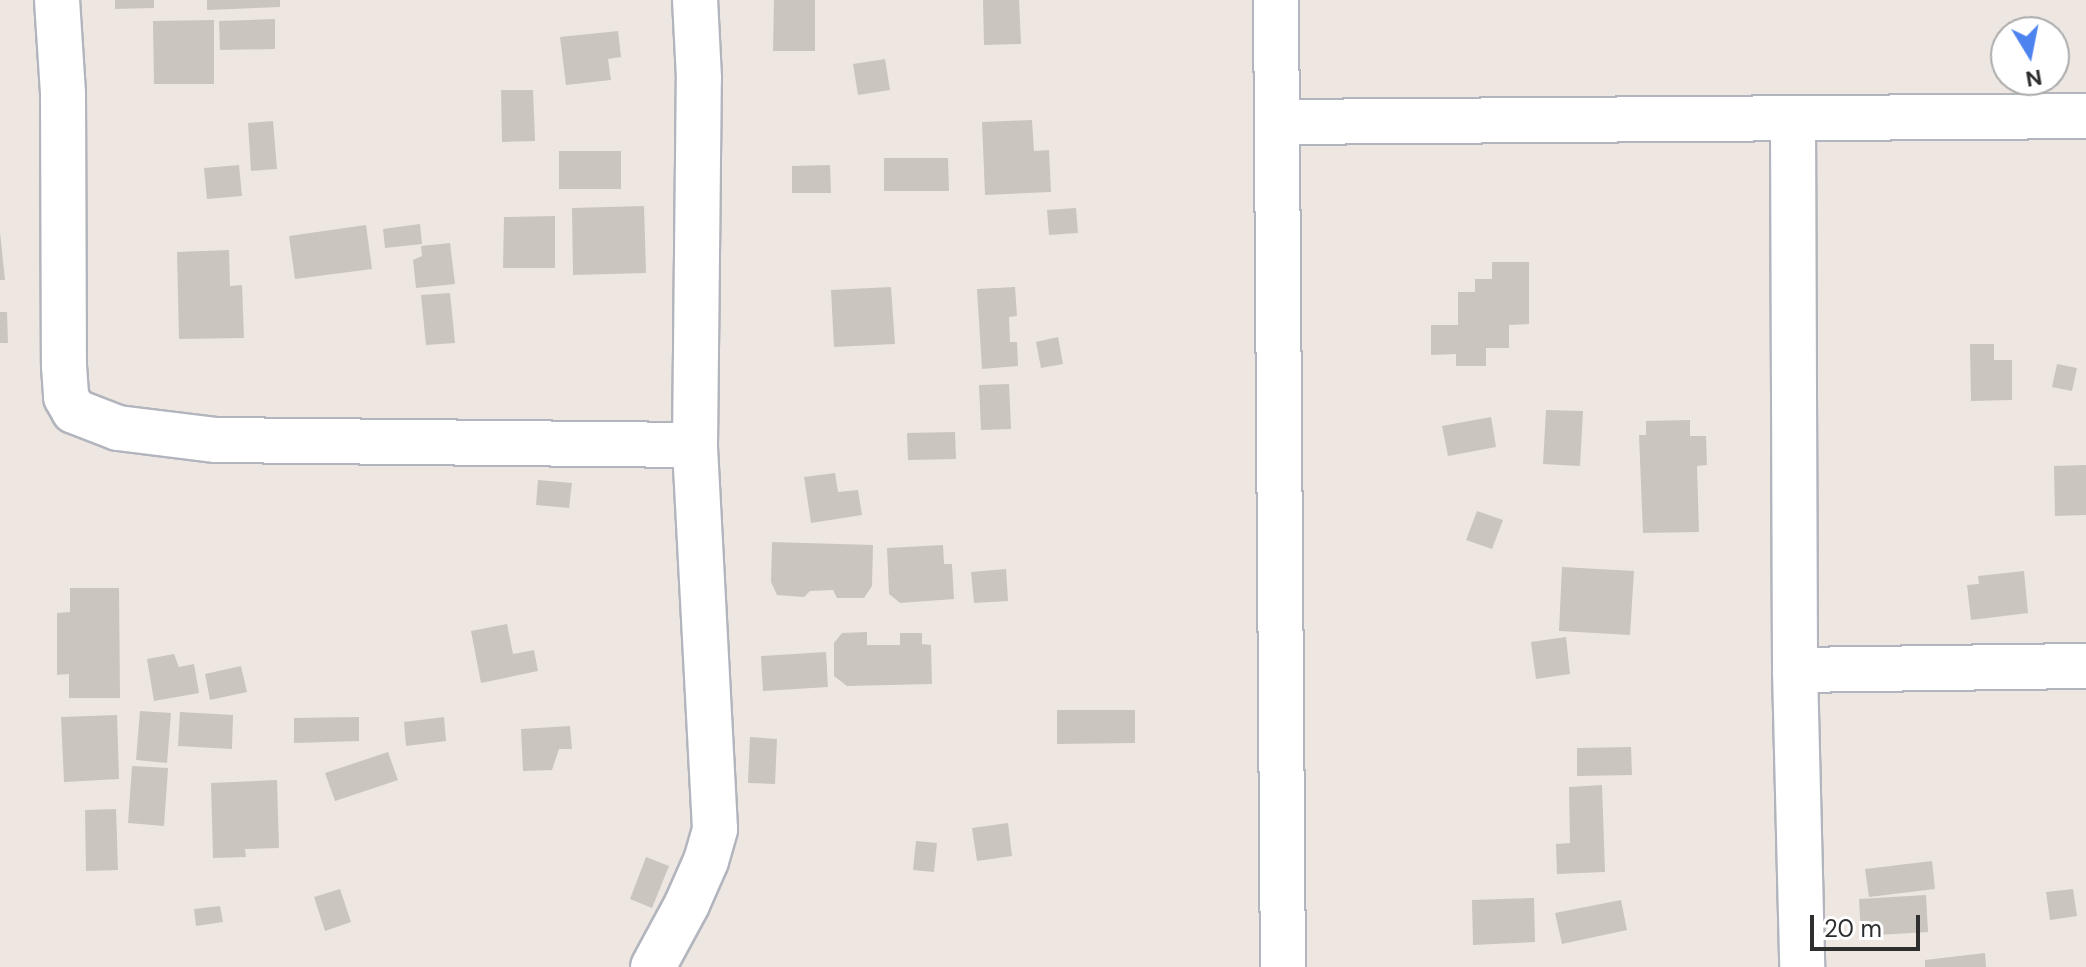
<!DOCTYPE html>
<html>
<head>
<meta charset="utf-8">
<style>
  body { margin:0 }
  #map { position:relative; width:2086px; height:967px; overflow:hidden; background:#eee7e1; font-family:"DM Sans",sans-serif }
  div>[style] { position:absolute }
  .building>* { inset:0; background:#cac5bf }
  .roads { filter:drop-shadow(2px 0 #b2b5bd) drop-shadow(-2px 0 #b2b5bd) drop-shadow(0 2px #b2b5bd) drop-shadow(0 -2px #b2b5bd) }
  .minor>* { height:44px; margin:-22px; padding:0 22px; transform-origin:22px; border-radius:22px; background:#fff }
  span { translate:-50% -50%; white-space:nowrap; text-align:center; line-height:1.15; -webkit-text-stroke:6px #fff; paint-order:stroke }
  .north { position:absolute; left:1990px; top:16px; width:80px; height:80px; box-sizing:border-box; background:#fff; border:2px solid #ababab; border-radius:50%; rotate:170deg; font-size:22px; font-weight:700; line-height:32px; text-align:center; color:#2e2e2e }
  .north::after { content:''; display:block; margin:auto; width:28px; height:36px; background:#4d83ef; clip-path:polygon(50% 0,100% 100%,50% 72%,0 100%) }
  .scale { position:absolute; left:1810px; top:915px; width:110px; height:36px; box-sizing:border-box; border:4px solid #2e2e2e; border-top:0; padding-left:10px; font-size:24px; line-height:28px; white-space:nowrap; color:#2e2e2e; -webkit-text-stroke:6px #fff; paint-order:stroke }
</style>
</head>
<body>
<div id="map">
  <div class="building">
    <div style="clip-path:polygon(115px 0,154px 0,154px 8px,115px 9px)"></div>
    <div style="clip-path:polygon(207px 0,280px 0,280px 7px,207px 10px)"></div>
    <div style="clip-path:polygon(774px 0,815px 0,815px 51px,773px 51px)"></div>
    <div style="clip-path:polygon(983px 0,1019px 0,1021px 44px,984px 45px)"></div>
    <div style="clip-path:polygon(275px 19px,275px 49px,220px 50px,219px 21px)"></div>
    <div style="clip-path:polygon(214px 20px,214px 84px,154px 84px,153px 21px)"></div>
    <div style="clip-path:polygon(618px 31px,621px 57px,608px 59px,611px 80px,566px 85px,560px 37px)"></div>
    <div style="clip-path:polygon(885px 59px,890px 90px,858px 95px,853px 64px)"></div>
    <div style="clip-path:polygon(501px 90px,533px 90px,535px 141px,502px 142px)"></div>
    <div style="clip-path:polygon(1032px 120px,1034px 151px,1049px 150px,1051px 192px,985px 195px,982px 122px)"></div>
    <div style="clip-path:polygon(273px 121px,277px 169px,251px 171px,248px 123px)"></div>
    <div style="clip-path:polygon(559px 151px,621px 151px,621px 189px,559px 189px)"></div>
    <div style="clip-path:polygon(884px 158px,948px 158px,949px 191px,884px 191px)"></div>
    <div style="clip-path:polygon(239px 165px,242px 196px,207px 199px,204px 168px)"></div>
    <div style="clip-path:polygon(830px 165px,831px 193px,792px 193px,792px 166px)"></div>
    <div style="clip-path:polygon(644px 206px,646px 273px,573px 275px,572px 208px)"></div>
    <div style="clip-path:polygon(1076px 208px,1078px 233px,1049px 235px,1047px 210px)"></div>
    <div style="clip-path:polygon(555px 216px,555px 268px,503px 268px,504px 217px)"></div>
    <div style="clip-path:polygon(420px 224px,422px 244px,385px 248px,383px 229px)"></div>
    <div style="clip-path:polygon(366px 225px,372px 269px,295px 279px,289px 236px)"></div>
    <div style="clip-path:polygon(0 232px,5px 280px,0 280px)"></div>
    <div style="clip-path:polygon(450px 243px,455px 284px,416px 288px,413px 260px,422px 256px,421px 246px)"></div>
    <div style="clip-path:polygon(229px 250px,230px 286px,242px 285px,244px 338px,179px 339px,177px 252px)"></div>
    <div style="clip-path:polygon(1492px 262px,1529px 262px,1529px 324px,1509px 325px,1509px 348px,1486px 348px,1486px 366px,1456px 366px,1456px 354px,1431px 355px,1431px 325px,1458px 325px,1458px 292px,1475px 292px,1475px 279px,1492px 279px)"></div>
    <div style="clip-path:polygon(891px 287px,895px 344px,834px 347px,831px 290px)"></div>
    <div style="clip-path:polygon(1015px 287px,1017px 316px,1009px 317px,1010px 342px,1017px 342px,1018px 366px,982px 369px,977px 289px)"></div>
    <div style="clip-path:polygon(450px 293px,455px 343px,426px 345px,421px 295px)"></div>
    <div style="clip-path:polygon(0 312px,7px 312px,8px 343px,0 343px)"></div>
    <div style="clip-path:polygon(1058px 337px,1063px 364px,1041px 368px,1036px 342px)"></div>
    <div style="clip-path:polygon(1970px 344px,1994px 344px,1994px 360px,2012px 360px,2012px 400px,1971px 401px)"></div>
    <div style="clip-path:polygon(2057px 364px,2077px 368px,2072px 391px,2052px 387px)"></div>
    <div style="clip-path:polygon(1009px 384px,1011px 429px,981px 430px,979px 385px)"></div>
    <div style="clip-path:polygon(1546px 410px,1583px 411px,1580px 466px,1543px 464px)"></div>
    <div style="clip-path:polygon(1491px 417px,1496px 447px,1448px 456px,1442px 426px)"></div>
    <div style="clip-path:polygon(1690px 420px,1690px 436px,1706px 436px,1707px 465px,1697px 466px,1699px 532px,1643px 533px,1639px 435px,1646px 435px,1646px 421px)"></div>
    <div style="clip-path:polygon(955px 432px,956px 459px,908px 460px,907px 433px)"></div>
    <div style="clip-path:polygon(2086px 465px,2086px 515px,2055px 516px,2054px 466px)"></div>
    <div style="clip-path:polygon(835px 473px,838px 492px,858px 490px,862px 515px,811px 523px,804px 477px)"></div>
    <div style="clip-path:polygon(538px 480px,572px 483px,569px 508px,536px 505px)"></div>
    <div style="clip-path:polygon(1477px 511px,1503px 520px,1492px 549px,1466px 540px)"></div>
    <div style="clip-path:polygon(772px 542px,873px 545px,872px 586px,864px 598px,837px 598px,833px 590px,810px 591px,804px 597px,777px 595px,771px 582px)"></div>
    <div style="clip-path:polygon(943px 545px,944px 564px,952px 564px,954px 599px,900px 603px,889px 594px,887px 548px)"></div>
    <div style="clip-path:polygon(1562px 567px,1634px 571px,1630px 635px,1559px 631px)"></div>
    <div style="clip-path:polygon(1006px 569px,1008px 601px,974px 603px,971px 572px)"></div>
    <div style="clip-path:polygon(2024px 571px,2028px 613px,1971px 620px,1967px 585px,1979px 584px,1978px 576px)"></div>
    <div style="clip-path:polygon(70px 588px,119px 588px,120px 698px,69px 698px,69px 674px,57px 675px,57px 613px,70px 612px)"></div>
    <div style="clip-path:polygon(507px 624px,513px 654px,534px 650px,538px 671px,481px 683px,471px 631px)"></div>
    <div style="clip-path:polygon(867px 632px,867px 645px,900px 645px,900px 633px,922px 633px,922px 644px,931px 645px,932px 684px,847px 686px,834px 676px,834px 643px,842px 633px)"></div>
    <div style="clip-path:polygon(1566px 637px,1570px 674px,1536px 679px,1531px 642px)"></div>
    <div style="clip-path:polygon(826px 652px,828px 687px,763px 691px,761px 656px)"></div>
    <div style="clip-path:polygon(174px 654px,179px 667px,194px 664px,199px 693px,154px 701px,147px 659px)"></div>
    <div style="clip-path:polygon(241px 666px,247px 692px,210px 700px,205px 674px)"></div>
    <div style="clip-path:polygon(1057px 710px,1135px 710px,1135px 743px,1057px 744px)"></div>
    <div style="clip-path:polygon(140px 711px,171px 713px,167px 763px,136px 760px)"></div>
    <div style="clip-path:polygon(180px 712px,233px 715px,232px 749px,178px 746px)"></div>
    <div style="clip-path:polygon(117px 715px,119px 779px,64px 782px,61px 717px)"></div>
    <div style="clip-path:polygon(359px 717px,359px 741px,294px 743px,294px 718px)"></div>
    <div style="clip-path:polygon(444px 717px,446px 741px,406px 746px,404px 722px)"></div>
    <div style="clip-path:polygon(570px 726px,572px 749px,559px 749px,552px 770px,523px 771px,521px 729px)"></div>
    <div style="clip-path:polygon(750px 737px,777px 739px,775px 784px,748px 783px)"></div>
    <div style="clip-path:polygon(1631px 747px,1632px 775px,1577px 776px,1577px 748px)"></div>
    <div style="clip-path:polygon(388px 752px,398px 780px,335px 801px,325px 773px)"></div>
    <div style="clip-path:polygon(132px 766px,168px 768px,164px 826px,128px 823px)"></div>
    <div style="clip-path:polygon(277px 780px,279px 848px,245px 849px,246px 857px,213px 858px,211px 783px)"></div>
    <div style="clip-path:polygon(1602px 785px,1605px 872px,1557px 874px,1556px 844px,1570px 843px,1569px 787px)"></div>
    <div style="clip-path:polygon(116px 809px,118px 870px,86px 871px,85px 810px)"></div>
    <div style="clip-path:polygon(1008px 823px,1012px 856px,977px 861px,972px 828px)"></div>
    <div style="clip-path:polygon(916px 841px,937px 843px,934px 872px,913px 870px)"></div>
    <div style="clip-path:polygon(646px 857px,669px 866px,652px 908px,630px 899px)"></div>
    <div style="clip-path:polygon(1932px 861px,1935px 889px,1869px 897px,1865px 869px)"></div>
    <div style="clip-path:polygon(340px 889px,351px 922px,325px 931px,314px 897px)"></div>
    <div style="clip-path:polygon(2073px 889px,2077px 916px,2050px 920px,2046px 892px)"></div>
    <div style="clip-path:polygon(1926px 895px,1928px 932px,1861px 936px,1859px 899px)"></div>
    <div style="clip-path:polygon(1534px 898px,1535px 942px,1473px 945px,1472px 900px)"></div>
    <div style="clip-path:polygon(1621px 900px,1627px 930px,1562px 944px,1555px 913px)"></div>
    <div style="clip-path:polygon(220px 906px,223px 922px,196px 926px,194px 909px)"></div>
    <div style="clip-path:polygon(1985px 953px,1986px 967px,1925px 967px,1925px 960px)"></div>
  </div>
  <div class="roads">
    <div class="minor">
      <div style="left:57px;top:0;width:94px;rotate:86.3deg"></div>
      <div style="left:63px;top:94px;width:272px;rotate:89.8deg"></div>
      <div style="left:64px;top:366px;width:31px;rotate:86deg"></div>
      <div style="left:66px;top:397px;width:16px;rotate:60deg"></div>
      <div style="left:74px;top:411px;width:47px;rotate:21.1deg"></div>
      <div style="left:118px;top:428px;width:99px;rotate:7deg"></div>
      <div style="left:216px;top:440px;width:479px;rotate:0.6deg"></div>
      <div style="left:1276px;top:0;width:967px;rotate:89.59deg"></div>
      <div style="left:1793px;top:118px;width:552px;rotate:89.79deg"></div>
      <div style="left:1795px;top:670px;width:297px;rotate:88.6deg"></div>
      <div style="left:1277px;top:122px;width:809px;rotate:-0.42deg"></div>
      <div style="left:1795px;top:670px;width:291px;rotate:-0.8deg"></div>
      <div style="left:653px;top:967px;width:72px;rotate:-61.6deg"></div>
      <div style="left:687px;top:904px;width:47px;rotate:-66.2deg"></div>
      <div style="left:706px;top:861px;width:33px;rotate:-74deg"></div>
      <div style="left:715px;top:829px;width:385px;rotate:-93deg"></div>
      <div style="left:695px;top:445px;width:367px;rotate:-89.4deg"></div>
      <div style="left:699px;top:78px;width:78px;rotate:-92.9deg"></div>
    </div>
  </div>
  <div class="north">N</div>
  <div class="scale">20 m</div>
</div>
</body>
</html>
